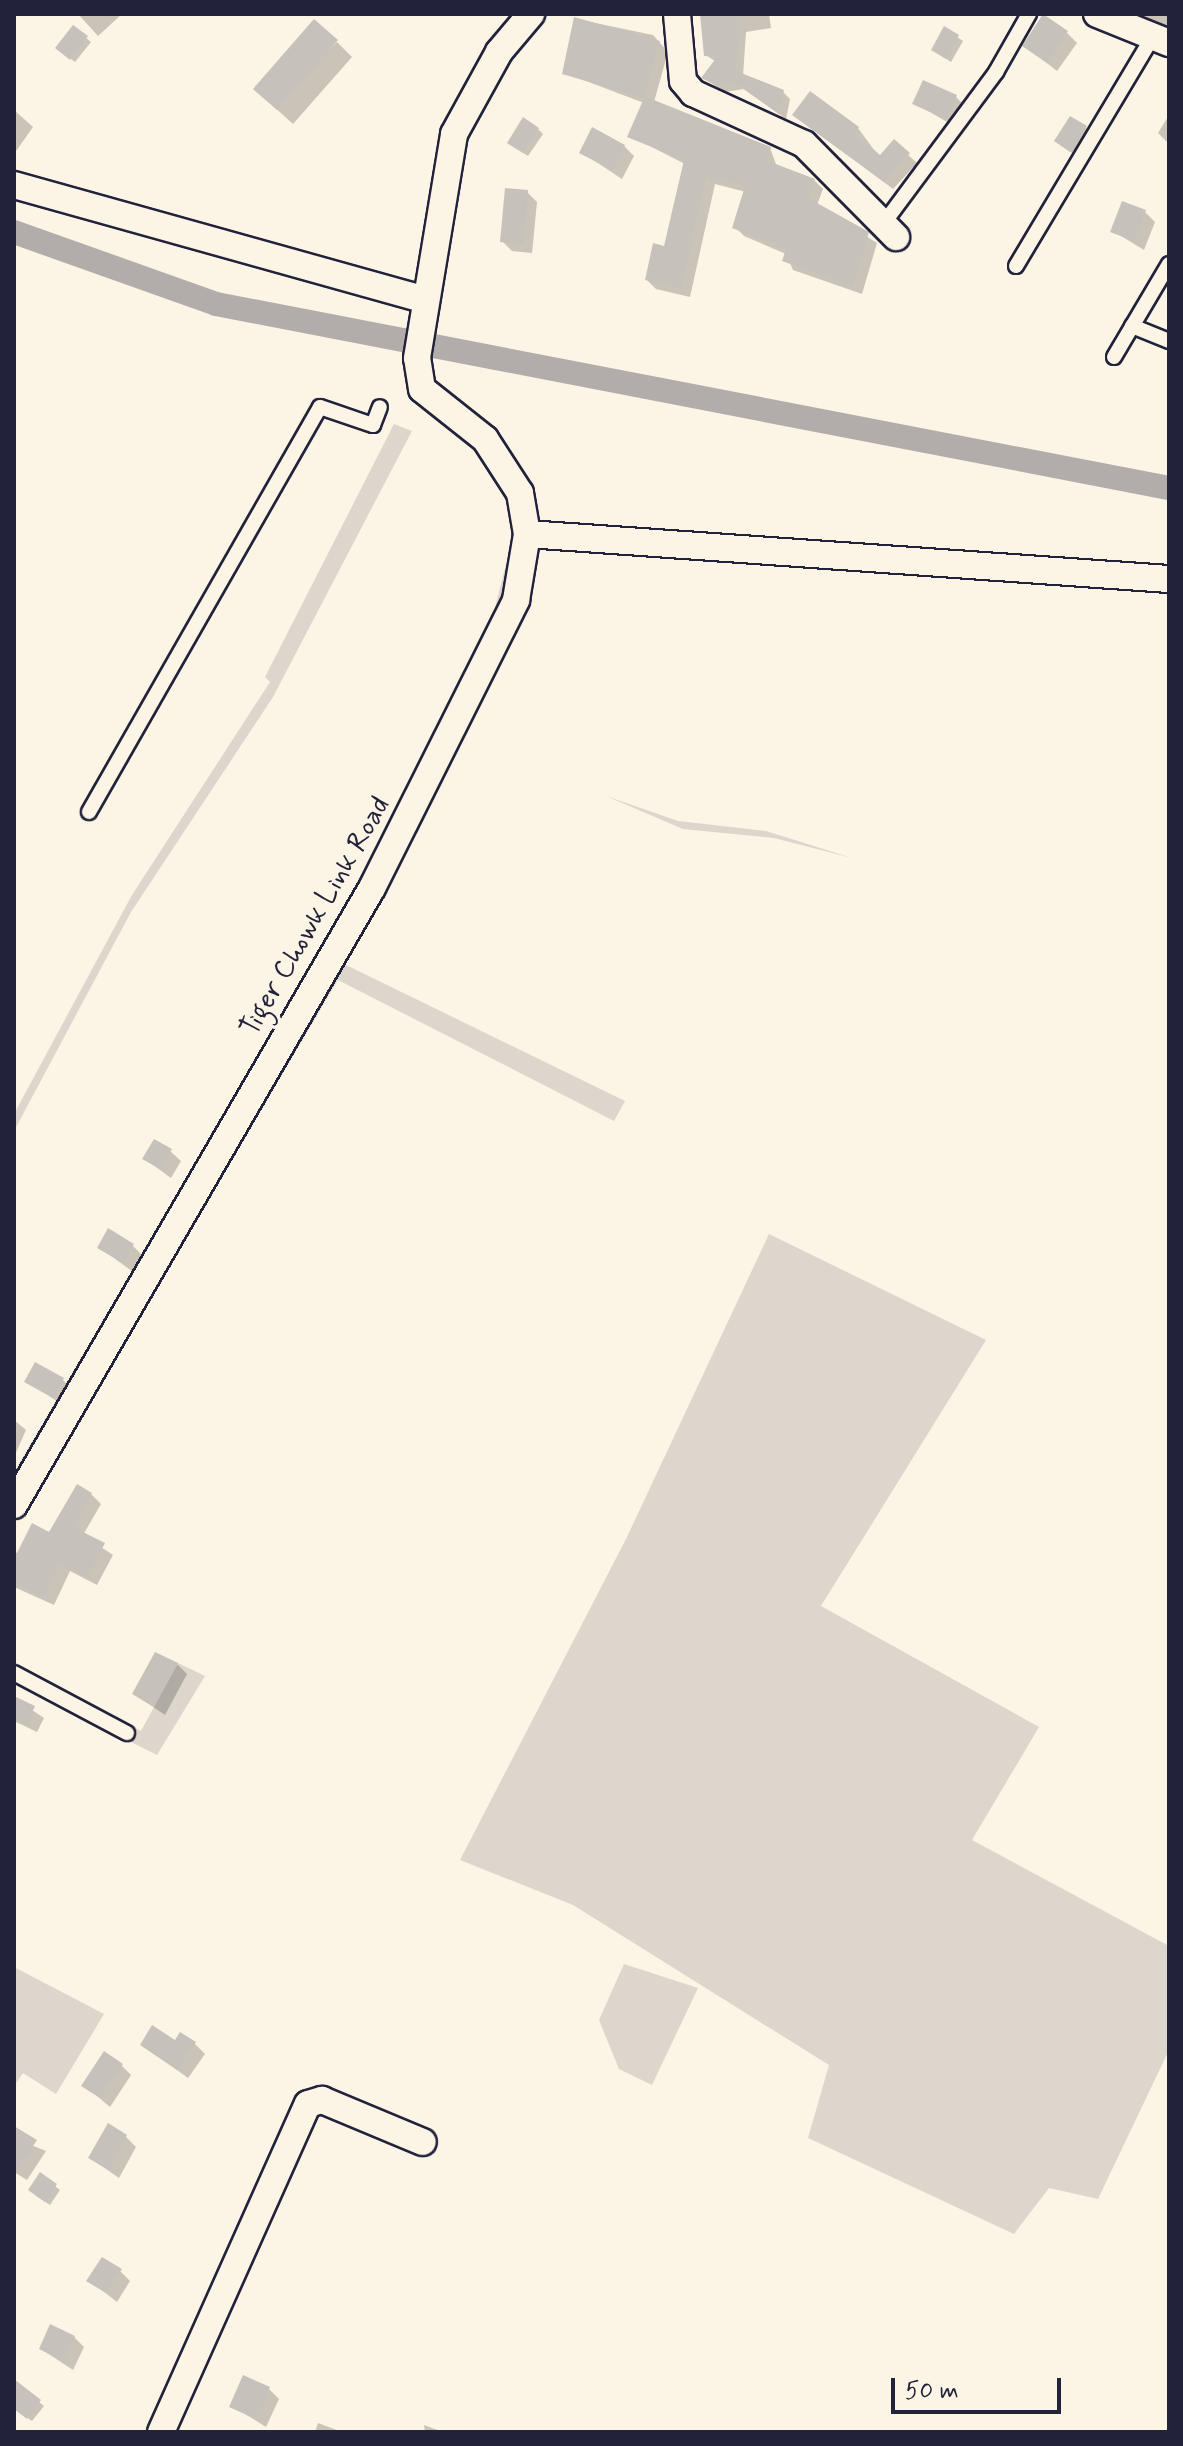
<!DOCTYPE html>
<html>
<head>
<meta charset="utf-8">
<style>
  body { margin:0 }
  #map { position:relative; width:1183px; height:2446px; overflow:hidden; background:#fcf5e5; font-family:Mynerve,sans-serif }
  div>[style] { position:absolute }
  .green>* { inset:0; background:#dcd6cc }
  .shadow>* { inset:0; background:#0003 }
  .canal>* { height:24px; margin:-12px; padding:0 12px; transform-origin:12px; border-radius:12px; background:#b2adab }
  .building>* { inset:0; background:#c6c1bb }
  .roads { filter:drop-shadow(2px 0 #22223b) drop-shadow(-2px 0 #22223b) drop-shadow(0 2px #22223b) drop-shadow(0 -2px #22223b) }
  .lane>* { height:14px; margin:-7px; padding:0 7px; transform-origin:7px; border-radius:7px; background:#fcf5e5 }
  .street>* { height:26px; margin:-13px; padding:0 13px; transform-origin:13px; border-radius:13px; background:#fcf5e5 }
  span { translate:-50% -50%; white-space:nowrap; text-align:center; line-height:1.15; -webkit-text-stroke:7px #fcf5e5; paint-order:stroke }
  .street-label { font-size:28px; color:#22223b }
  .frame { position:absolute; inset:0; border:16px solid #22223b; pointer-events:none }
  .scale { position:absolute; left:891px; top:2378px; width:170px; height:36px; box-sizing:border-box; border:4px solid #22223b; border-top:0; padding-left:10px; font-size:24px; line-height:28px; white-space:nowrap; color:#22223b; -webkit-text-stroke:6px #fcf5e5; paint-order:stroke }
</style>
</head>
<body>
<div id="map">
  <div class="green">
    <div style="clip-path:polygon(394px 424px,412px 431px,273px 697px,131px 912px,14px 1131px,14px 1114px,132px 895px,270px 682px,265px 677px)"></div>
    <div style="clip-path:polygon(463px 436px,487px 456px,517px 514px,513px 581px,384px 851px,14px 1487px,14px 1472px,365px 874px,491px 624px,514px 532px,504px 490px)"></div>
    <div style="clip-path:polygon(606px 796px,678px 821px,766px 831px,852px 858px,774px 838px,683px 829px)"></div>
    <div style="clip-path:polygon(342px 963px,625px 1101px,614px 1121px,338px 980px,14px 1528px)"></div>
    <div style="clip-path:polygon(769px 1234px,986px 1340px,821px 1606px,1039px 1727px,972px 1840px,1169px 1946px,1169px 2050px,1098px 2199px,1049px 2188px,1014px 2234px,808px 2138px,829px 2065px,573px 1905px,460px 1860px,627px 1537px)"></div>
    <div style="clip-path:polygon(178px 1663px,205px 1676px,157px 1755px,49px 1701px,52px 1682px,141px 1731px)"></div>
    <div style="clip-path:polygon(624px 1964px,698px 1988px,652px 2085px,619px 2069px,599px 2020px)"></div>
    <div style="clip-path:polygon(14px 1967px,104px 2014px,56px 2094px,23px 2073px,14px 2086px)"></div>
  </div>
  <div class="shadow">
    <div style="clip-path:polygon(78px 14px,122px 14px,98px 36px)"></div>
    <div style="clip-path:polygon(702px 14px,769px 14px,771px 28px,746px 32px,743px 76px,783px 92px,790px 99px,786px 119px,744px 89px,725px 92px,704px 78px,716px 62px,706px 55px)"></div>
    <div style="clip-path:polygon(1135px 14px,1169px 14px,1169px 30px)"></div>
    <div style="clip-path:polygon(576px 19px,653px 35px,668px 52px,654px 102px,770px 148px,777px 167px,814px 180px,823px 189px,817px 205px,877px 243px,862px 294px,793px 270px,786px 254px,744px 236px,735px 227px,746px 192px,715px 184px,690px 297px,656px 289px,647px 280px,665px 248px,685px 164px,630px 136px,644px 103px,565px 73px)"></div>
    <div style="clip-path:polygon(74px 28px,91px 42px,75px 62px,62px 52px)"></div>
    <div style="clip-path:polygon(945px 29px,963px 41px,951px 62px,933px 50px)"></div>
    <div style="clip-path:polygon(1067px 33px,1077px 43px,1057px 71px,1025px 46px)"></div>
    <div style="clip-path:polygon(337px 42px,352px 57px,293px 124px,271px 104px)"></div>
    <div style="clip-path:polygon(956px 97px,966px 107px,956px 127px,914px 103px)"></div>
    <div style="clip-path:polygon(14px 110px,33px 127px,14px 154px)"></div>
    <div style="clip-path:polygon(795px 115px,858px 128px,880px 158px,894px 142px,917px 163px,893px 189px)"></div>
    <div style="clip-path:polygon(1169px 115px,1169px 144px,1158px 133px)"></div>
    <div style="clip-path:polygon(1086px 128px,1096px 138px,1081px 160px,1056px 141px)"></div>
    <div style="clip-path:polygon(538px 129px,543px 134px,528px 156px,514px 147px)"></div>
    <div style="clip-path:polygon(624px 146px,634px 156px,622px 179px,581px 152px)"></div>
    <div style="clip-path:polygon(527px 192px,537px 202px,532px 253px,512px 251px,502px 241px)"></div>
    <div style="clip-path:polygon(1145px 212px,1155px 222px,1144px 250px,1113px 231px)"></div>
    <div style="clip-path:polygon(170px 1151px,181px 1161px,171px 1178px,145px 1159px)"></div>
    <div style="clip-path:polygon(133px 1246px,143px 1256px,133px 1272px,99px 1247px)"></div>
    <div style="clip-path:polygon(63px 1380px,73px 1390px,64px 1406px,27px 1381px)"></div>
    <div style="clip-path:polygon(14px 1420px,26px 1430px,14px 1457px)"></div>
    <div style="clip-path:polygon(91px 1494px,101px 1504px,83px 1535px,113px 1555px,97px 1585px,70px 1571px,54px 1605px,14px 1587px,14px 1554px,50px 1535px)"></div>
    <div style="clip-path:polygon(177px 1664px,187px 1674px,165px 1715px,134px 1694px)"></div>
    <div style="clip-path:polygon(14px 1698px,44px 1718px,37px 1732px,14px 1721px)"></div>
    <div style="clip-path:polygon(175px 2043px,195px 2044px,205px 2054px,188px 2078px,142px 2044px)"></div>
    <div style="clip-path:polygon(121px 2065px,131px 2075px,110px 2107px,84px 2085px)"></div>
    <div style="clip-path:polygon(126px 2137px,136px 2147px,119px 2178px,90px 2158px)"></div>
    <div style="clip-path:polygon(14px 2138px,46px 2151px,27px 2180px,14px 2172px)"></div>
    <div style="clip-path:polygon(41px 2175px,60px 2190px,50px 2205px,35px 2195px)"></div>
    <div style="clip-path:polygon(120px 2271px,130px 2281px,117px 2302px,89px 2280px)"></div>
    <div style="clip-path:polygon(74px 2337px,84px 2347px,73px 2370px,41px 2349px)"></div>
    <div style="clip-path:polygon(14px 2382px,44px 2406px,32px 2421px,14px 2408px)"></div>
    <div style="clip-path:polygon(269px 2389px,279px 2399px,266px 2427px,232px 2406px)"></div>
    <div style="clip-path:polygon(318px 2423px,342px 2432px,315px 2432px)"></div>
    <div style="clip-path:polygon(424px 2425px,443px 2432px,425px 2432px)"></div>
  </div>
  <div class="canal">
    <div style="left:14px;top:232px;width:214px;rotate:19.6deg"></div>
    <div style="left:216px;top:304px;width:971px;rotate:10.93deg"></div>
  </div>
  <div class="building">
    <div style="clip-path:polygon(700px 14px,741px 14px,736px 71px,784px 90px,779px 114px,735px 83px,717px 86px,701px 78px,717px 57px,704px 56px)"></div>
    <div style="clip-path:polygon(1043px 14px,1068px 31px,1047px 63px,1022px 46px)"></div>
    <div style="clip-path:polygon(574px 17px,660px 41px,644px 96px,771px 147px,768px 161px,815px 179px,808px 198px,869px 232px,853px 287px,782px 261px,786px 249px,732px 228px,745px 186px,706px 176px,681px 289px,645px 280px,653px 243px,664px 246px,684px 160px,627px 137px,644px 98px,562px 74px)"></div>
    <div style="clip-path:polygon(314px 19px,338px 40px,277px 110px,253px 89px)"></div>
    <div style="clip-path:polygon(73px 25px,88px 36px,70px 60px,55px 48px)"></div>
    <div style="clip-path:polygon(944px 26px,959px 35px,946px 59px,931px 50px)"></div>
    <div style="clip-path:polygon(923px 80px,957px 95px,946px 119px,912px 104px)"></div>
    <div style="clip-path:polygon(810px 91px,859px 127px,855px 134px,880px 155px,894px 139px,910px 153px,884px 182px,792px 115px)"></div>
    <div style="clip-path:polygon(1070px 116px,1087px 126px,1070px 152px,1054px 141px)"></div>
    <div style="clip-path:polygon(523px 117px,539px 128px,523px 153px,507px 143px)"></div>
    <div style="clip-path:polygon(592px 127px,625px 145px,612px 170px,579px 153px)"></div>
    <div style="clip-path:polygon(505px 188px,528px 190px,523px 244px,500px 242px)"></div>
    <div style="clip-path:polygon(1122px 201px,1146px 210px,1134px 241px,1110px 232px)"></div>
    <div style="clip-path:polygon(154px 1139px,172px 1149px,160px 1169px,142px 1159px)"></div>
    <div style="clip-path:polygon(108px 1228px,134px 1244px,123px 1263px,97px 1248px)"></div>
    <div style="clip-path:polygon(35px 1362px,64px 1378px,53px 1398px,24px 1382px)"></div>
    <div style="clip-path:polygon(77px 1484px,92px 1493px,73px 1527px,105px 1543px,87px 1577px,60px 1563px,44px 1597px,14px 1583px,14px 1559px,32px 1523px,49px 1532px)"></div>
    <div style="clip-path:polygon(155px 1652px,178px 1663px,154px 1707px,132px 1694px)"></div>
    <div style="clip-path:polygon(14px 1696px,35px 1706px,27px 1724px,14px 1717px)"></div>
    <div style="clip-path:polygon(152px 2025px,175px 2040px,180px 2032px,196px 2042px,177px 2070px,140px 2045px)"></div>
    <div style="clip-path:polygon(104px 2051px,123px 2064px,100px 2098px,81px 2086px)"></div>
    <div style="clip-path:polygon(108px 2123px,127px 2135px,109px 2170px,88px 2158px)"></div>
    <div style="clip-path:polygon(14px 2126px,37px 2140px,14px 2175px)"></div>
    <div style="clip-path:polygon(40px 2172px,57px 2184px,45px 2202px,28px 2190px)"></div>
    <div style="clip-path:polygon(102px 2257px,122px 2269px,106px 2293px,86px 2281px)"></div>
    <div style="clip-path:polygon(50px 2324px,75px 2336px,63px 2361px,39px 2349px)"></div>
    <div style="clip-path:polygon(243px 2375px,270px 2387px,256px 2419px,229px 2407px)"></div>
    <div style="clip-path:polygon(14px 2379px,41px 2400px,27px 2419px,14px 2409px)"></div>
  </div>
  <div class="roads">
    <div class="lane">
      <div style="left:884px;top:223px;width:188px;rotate:-53.4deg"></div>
      <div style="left:996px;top:72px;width:67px;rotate:-60.4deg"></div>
      <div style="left:1016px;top:266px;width:268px;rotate:-59.2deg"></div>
      <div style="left:1132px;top:326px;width:40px;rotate:22deg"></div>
      <div style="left:1114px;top:357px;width:108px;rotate:-59.4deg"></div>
      <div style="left:89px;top:812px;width:466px;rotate:-60.3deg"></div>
      <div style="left:320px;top:407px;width:56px;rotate:18.8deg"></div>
      <div style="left:373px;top:425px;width:19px;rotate:-69deg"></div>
      <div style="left:14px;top:1673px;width:128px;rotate:28deg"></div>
    </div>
    <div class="street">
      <div style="left:677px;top:14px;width:67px;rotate:84.9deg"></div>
      <div style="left:683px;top:81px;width:16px;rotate:50deg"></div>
      <div style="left:693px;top:93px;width:122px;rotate:24.7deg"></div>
      <div style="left:804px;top:144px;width:131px;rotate:45.3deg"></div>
      <div style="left:1097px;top:14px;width:78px;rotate:21.9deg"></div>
      <div style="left:14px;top:185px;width:424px;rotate:15.6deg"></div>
      <div style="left:527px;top:534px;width:644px;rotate:4.01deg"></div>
      <div style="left:14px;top:1505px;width:713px;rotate:-59.88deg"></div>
      <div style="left:372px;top:888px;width:322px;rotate:-63.4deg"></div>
      <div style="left:516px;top:600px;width:67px;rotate:-80.5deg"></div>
      <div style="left:527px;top:534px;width:42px;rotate:-99.7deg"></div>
      <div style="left:520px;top:493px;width:64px;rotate:-122.9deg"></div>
      <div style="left:485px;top:439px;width:80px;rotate:-141.6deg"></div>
      <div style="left:422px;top:389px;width:31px;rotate:-99deg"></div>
      <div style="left:417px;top:358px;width:227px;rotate:-80.6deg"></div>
      <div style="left:454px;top:134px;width:94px;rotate:-61.2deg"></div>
      <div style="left:499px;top:52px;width:50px;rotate:-49.9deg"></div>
      <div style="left:161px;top:2432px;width:359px;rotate:-65.9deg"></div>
      <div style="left:308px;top:2104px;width:15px;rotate:-16deg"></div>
      <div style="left:322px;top:2100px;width:109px;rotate:22.6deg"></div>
    </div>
  </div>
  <div class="street-label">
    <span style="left:316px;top:917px;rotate:-60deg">Tiger Chowk Link Road</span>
  </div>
  <div class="frame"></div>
  <div class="scale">50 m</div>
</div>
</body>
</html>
